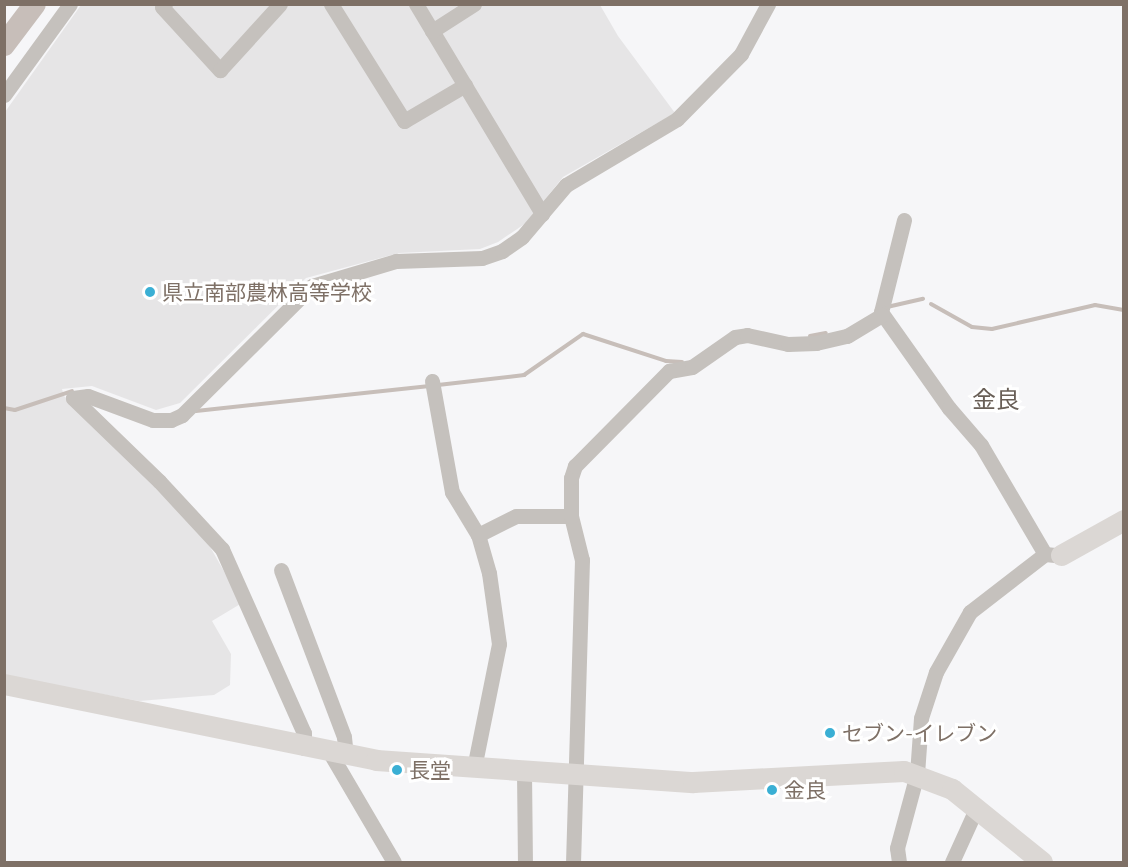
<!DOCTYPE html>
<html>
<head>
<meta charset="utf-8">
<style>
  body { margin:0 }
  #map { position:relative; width:1128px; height:867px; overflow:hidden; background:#f6f6f8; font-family:Quicksand,"Noto Sans JP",sans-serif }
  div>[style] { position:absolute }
  .built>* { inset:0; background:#e6e5e6 }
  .stream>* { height:4px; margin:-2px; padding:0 2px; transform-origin:2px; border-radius:2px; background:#c7beb9 }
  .river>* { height:22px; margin:-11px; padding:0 11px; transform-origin:11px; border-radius:11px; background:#c7beb9 }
  .street>* { height:15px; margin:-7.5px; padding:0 7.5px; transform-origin:7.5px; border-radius:7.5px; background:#c5c1bd }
  .secondary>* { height:21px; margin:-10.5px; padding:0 10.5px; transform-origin:10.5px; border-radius:10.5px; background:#dbd7d4 }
  .dots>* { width:16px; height:16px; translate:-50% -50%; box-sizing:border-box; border:3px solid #fff; border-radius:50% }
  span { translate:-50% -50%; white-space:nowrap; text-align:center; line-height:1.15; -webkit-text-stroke:6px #fff; paint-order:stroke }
  .poi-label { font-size:21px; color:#7e7066 }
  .left { translate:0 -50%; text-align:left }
  .quarter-label { font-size:24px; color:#695f57 }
  .frame { position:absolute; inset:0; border:6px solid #7e7066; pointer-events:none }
</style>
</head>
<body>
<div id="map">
  <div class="built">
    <div style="clip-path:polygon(81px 5px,600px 5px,618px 36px,675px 113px,563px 177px,526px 223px,498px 242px,480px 249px,399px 253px,306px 278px,180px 403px,156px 410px,92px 386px,62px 389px,64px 396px,153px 481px,209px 545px,242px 603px,212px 621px,231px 654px,230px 685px,214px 695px,139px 701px,5px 676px,5px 112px)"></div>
  </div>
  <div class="stream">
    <div style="left:931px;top:304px;width:47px;rotate:29.3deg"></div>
    <div style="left:972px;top:327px;width:20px;rotate:6deg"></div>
    <div style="left:992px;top:329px;width:106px;rotate:-13.1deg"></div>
    <div style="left:1095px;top:305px;width:29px;rotate:10deg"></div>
    <div style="left:887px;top:307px;width:37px;rotate:-13deg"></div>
    <div style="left:810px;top:336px;width:16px;rotate:-11deg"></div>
    <div style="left:438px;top:385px;width:87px;rotate:-6.6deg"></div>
    <div style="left:524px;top:375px;width:72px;rotate:-34.8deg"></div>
    <div style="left:583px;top:334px;width:87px;rotate:18deg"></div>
    <div style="left:666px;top:361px;width:16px;rotate:4deg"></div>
    <div style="left:4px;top:408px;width:11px;rotate:10deg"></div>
    <div style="left:15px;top:410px;width:60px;rotate:-18.4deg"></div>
    <div style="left:196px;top:411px;width:235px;rotate:-6.1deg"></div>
  </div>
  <div class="river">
    <div style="left:4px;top:45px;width:51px;rotate:-52.9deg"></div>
  </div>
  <div class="street">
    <div style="left:165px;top:4px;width:4px;rotate:135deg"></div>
    <div style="left:162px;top:7px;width:86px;rotate:47.4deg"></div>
    <div style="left:220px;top:70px;width:89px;rotate:-47.7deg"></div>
    <div style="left:331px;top:4px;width:138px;rotate:58deg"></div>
    <div style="left:404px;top:121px;width:71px;rotate:-30.5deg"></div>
    <div style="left:416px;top:4px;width:245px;rotate:59deg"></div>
    <div style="left:432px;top:31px;width:50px;rotate:-32.7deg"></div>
    <div style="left:4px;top:95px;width:112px;rotate:-54deg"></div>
    <div style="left:904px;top:220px;width:95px;rotate:104deg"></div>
    <div style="left:881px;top:312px;width:118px;rotate:54.7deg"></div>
    <div style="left:949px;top:408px;width:49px;rotate:49.1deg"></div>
    <div style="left:981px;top:445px;width:126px;rotate:59.6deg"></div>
    <div style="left:432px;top:381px;width:113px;rotate:79.8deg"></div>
    <div style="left:452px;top:492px;width:50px;rotate:58.8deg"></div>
    <div style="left:73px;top:398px;width:15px;rotate:-8deg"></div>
    <div style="left:88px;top:396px;width:69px;rotate:20.3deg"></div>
    <div style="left:153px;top:420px;width:18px"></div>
    <div style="left:171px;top:420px;width:12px;rotate:-24deg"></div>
    <div style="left:182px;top:415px;width:183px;rotate:-44.8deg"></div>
    <div style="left:312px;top:286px;width:88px;rotate:-16.6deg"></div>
    <div style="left:396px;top:261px;width:86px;rotate:-2deg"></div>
    <div style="left:482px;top:258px;width:21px;rotate:-19deg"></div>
    <div style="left:502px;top:251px;width:24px;rotate:-35deg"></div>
    <div style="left:522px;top:237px;width:68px;rotate:-49.8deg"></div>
    <div style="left:566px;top:185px;width:129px;rotate:-30.7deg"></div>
    <div style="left:677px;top:119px;width:91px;rotate:-45.4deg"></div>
    <div style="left:741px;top:54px;width:57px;rotate:-61.6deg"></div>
    <div style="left:73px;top:398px;width:120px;rotate:44deg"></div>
    <div style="left:159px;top:481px;width:93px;rotate:47.2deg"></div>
    <div style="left:222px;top:549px;width:201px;rotate:66deg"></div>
    <div style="left:304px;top:733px;width:15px;rotate:90deg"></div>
    <div style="left:571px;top:516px;width:45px;rotate:76deg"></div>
    <div style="left:582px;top:560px;width:302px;rotate:91.7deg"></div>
    <div style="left:281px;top:570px;width:178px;rotate:69.3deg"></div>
    <div style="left:344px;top:737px;width:19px;rotate:84deg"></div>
    <div style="left:330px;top:753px;width:126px;rotate:59.6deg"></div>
    <div style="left:474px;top:768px;width:126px;rotate:-78.6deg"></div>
    <div style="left:499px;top:644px;width:72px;rotate:-98deg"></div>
    <div style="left:489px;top:573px;width:40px;rotate:-106deg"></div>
    <div style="left:478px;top:535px;width:42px;rotate:-26.6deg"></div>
    <div style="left:516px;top:516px;width:55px"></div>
    <div style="left:571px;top:516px;width:38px;rotate:-90deg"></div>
    <div style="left:571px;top:478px;width:13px;rotate:-72deg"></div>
    <div style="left:575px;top:466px;width:134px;rotate:-45.3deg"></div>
    <div style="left:669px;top:371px;width:23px;rotate:-10deg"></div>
    <div style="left:692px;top:367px;width:52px;rotate:-34.9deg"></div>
    <div style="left:735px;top:337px;width:12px;rotate:-9deg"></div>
    <div style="left:747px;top:335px;width:42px;rotate:12.4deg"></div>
    <div style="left:788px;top:344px;width:28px;rotate:-2deg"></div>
    <div style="left:816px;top:343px;width:32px;rotate:-13deg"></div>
    <div style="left:847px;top:336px;width:41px;rotate:-31deg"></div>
    <div style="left:524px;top:771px;width:91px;rotate:89.4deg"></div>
    <div style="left:899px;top:862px;width:14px;rotate:-98deg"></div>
    <div style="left:897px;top:848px;width:77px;rotate:-74.9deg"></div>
    <div style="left:917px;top:774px;width:56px;rotate:-85.9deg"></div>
    <div style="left:921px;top:718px;width:48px;rotate:-71.9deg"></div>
    <div style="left:936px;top:672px;width:69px;rotate:-60.5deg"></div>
    <div style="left:970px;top:612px;width:95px;rotate:-37.7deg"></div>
    <div style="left:1045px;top:554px;width:10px;rotate:6deg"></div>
    <div style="left:952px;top:862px;width:60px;rotate:-65.6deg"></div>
  </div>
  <div class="secondary">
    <div style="left:1061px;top:555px;width:72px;rotate:-29.1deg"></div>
    <div style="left:4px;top:684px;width:380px;rotate:11.5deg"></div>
    <div style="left:376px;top:760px;width:318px;rotate:4deg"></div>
    <div style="left:693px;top:782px;width:211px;rotate:-3deg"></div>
    <div style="left:904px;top:771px;width:51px;rotate:20.6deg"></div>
    <div style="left:952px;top:789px;width:116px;rotate:39deg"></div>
  </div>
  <div class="dots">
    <div style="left:150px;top:292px;background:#3aafd4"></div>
    <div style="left:830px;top:733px;background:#3aafd4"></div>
    <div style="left:397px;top:770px;background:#3aafd4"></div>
    <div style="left:772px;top:790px;background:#3aafd4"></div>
  </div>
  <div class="poi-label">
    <span class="left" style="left:162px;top:292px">県立南部農林高等学校</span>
    <span class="left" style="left:842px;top:733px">セブン-イレブン</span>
    <span class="left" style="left:409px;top:770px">長堂</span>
    <span class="left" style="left:784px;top:790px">金良</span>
  </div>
  <div class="quarter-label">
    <span style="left:996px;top:400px">金良</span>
  </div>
  <div class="frame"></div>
</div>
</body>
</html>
